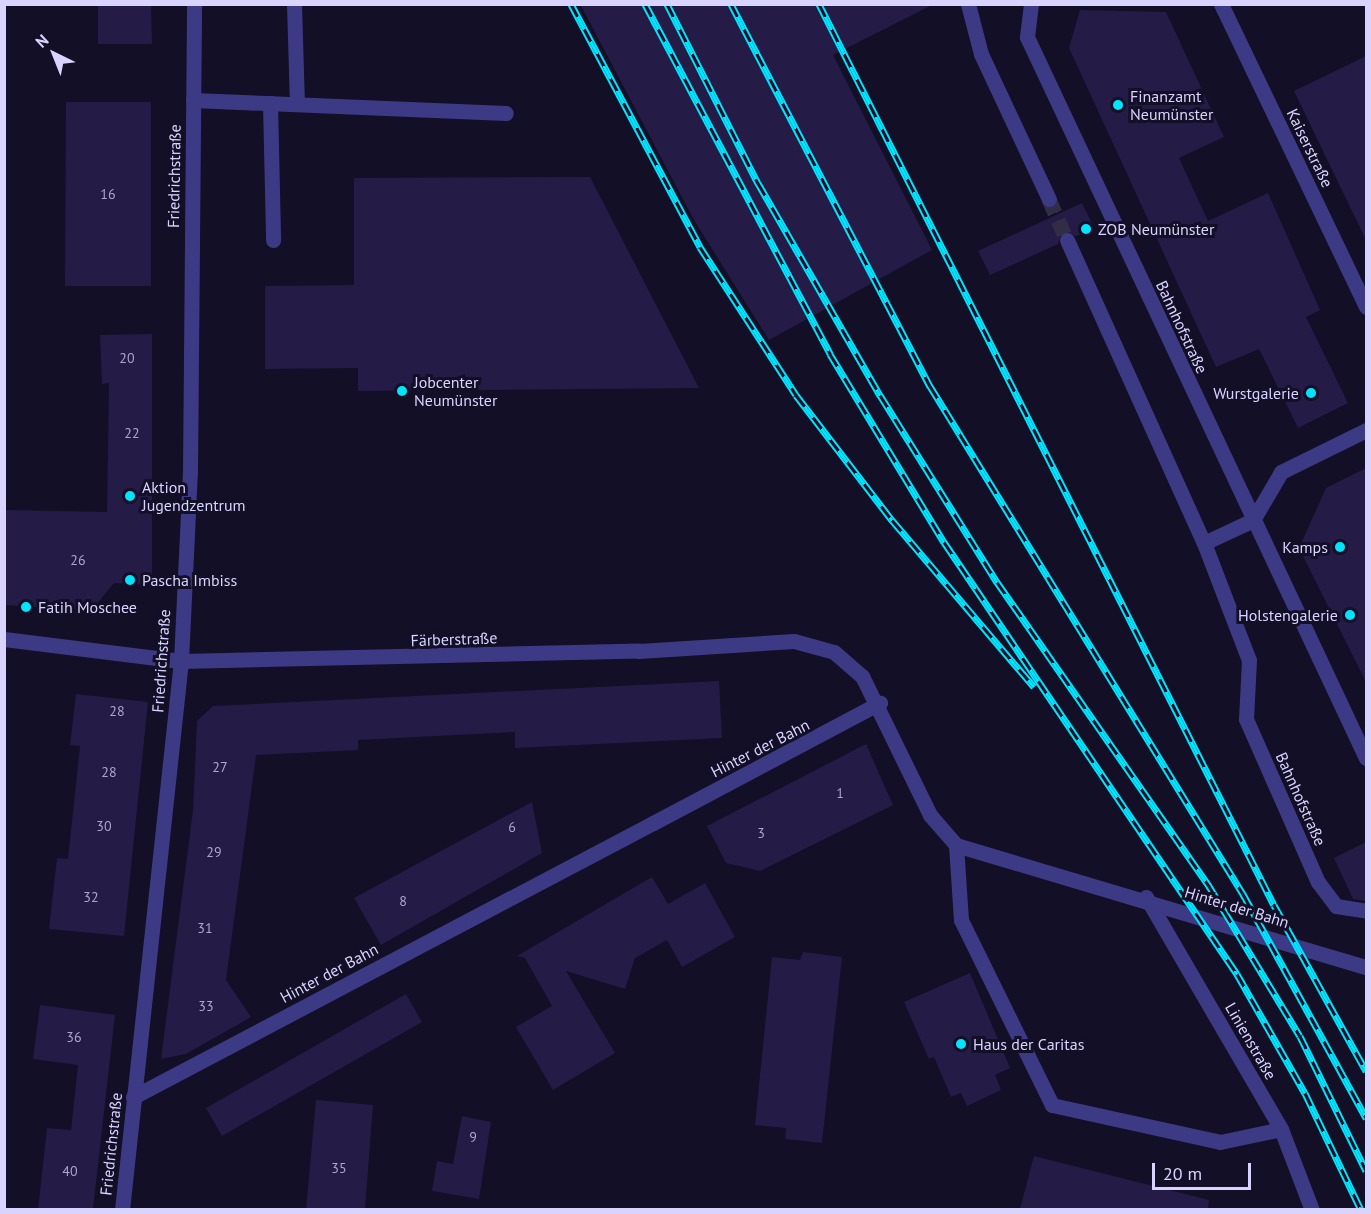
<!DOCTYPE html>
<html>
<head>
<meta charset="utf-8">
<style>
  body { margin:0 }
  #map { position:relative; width:1371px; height:1214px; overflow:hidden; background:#130f26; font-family:"PT Sans",sans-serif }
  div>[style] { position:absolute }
  .building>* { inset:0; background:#241b47 }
  .minor-tunnel>* { height:15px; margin-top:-7.5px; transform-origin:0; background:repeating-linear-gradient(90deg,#312d47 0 15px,transparent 0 23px) }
  .service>* { height:15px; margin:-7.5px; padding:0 7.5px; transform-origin:7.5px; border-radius:7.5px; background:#3d3a85 }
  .minor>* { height:15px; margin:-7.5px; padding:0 7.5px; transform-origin:7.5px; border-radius:7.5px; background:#3d3a85 }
  .rail>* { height:7px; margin-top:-3.5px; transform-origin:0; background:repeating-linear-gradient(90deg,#130f26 0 14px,#00e5ff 0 28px); box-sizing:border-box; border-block:2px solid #00e5ff }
  .dots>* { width:16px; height:16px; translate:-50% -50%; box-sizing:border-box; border:3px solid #130f26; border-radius:50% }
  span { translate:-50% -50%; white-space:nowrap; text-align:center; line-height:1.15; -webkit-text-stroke:6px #130f26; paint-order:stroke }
  .number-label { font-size:14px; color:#aca6d1 }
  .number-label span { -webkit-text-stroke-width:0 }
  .poi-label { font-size:16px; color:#d9d4ff }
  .left { translate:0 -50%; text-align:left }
  .right { translate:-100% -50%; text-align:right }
  .street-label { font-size:16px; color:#d9d4ff }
  .frame { position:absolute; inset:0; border:6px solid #d9d4ff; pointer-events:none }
  .north { position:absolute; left:24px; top:24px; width:60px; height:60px; -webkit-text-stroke:4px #130f26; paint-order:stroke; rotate:317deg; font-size:16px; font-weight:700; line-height:24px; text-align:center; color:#d9d4ff }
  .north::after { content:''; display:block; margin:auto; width:21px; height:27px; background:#d9d4ff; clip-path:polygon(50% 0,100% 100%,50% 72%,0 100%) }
  .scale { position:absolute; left:1152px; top:1163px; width:99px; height:27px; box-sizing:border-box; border:3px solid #d9d4ff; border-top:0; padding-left:8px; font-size:18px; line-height:21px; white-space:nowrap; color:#d9d4ff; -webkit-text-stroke:4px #130f26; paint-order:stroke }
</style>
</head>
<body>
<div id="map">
  <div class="building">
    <div style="clip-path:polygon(98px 4px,151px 4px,152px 44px,98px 44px)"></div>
    <div style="clip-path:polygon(580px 4px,934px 4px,833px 55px,932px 250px,769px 340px,694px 220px)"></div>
    <div style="clip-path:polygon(1080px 10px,1166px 12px,1224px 137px,1179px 158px,1208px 221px,1268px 193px,1320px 310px,1306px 317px,1348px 403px,1298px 428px,1259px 349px,1216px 367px,1069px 48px)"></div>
    <div style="clip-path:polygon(1366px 56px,1366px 240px,1294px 91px)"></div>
    <div style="clip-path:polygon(66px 102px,151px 102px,151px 286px,65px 286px)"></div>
    <div style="clip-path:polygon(590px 177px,699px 388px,358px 391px,358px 368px,265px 369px,265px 286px,354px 285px,354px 178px)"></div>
    <div style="clip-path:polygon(1082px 203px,1094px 228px,1076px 236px,1062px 231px,1058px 244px,990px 275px,978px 251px)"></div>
    <div style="clip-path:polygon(152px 334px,152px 585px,114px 583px,91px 611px,5px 605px,4px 510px,107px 512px,109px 383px,102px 384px,100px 335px)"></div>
    <div style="clip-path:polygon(1366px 468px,1366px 682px,1299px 548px,1326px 488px)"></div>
    <div style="clip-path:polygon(719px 681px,722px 738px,515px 748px,515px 732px,358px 740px,358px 750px,256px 755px,226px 980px,251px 1017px,186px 1054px,161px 1059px,193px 810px,197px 721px,213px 706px)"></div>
    <div style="clip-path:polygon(76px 694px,148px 702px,124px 936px,49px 929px,57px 858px,68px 859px,80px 746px,70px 745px)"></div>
    <div style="clip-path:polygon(866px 744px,893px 805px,760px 871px,726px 863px,707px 826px)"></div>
    <div style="clip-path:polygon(532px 802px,542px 853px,381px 945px,354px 898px)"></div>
    <div style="clip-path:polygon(1366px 842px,1366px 901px,1353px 899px,1334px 858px)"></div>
    <div style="clip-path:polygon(652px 877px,668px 904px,705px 883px,735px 937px,682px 967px,667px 940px,635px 958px,625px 989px,566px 971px,615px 1053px,553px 1090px,516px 1027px,552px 1006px,525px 958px,517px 956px)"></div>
    <div style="clip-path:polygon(803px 952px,842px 957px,822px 1143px,785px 1139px,786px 1128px,755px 1125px,772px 957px,800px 960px)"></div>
    <div style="clip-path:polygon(970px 973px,1010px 1068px,995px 1075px,1001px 1090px,967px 1106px,961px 1093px,951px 1097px,934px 1057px,929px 1059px,904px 1002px)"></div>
    <div style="clip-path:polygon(406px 994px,422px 1022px,222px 1136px,206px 1108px)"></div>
    <div style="clip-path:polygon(40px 1005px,115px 1015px,93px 1209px,38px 1209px,47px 1128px,71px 1130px,78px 1065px,33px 1059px)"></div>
    <div style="clip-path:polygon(316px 1100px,373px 1105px,365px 1209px,306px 1209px)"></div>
    <div style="clip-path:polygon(462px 1116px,491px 1122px,479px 1199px,432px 1191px,437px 1161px,453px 1164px)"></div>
    <div style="clip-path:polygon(1034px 1156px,1209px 1200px,1208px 1209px,1020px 1209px)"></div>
  </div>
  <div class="minor-tunnel">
    <div style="left:1049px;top:199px;width:45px;rotate:66.3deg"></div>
  </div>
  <div class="service">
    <div style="left:294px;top:4px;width:100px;rotate:88.3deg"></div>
    <div style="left:193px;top:100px;width:313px;rotate:2.4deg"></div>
    <div style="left:270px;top:103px;width:137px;rotate:88.7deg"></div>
    <div style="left:653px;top:823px;width:257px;rotate:-27.9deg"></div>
    <div style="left:956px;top:845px;width:75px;rotate:86.2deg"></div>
    <div style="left:961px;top:920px;width:206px;rotate:63.8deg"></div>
    <div style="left:1052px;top:1105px;width:172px;rotate:12.4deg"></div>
    <div style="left:1220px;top:1142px;width:62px;rotate:-12deg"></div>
  </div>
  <div class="minor">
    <div style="left:968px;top:4px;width:52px;rotate:75.4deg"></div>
    <div style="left:981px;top:54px;width:160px;rotate:64.9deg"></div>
    <div style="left:1031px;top:4px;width:33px;rotate:97deg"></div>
    <div style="left:1027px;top:37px;width:797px;rotate:64.82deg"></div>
    <div style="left:1221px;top:4px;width:336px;rotate:64.4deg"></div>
    <div style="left:1067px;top:240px;width:333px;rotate:65.7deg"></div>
    <div style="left:1204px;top:543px;width:125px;rotate:69deg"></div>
    <div style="left:1249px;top:660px;width:59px;rotate:92.9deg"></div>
    <div style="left:1246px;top:719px;width:178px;rotate:66.2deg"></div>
    <div style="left:1318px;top:882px;width:30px;rotate:53deg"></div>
    <div style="left:1336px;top:906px;width:30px;rotate:9deg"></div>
    <div style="left:1204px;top:543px;width:54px;rotate:-25.1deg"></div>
    <div style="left:1253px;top:520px;width:56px;rotate:-59.7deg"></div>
    <div style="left:1281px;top:472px;width:95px;rotate:-26.3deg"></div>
    <div style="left:4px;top:639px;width:178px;rotate:7.1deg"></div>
    <div style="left:181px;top:661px;width:458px;rotate:-1.3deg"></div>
    <div style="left:639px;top:651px;width:155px;rotate:-3.7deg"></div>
    <div style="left:794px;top:641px;width:41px;rotate:15.4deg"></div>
    <div style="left:834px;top:652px;width:37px;rotate:41deg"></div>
    <div style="left:862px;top:676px;width:155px;rotate:63.9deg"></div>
    <div style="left:930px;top:815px;width:40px;rotate:49deg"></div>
    <div style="left:956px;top:845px;width:428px;rotate:16.6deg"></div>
    <div style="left:1146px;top:897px;width:268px;rotate:59.8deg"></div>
    <div style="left:1281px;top:1129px;width:87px;rotate:69.1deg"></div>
    <div style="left:133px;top:1097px;width:588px;rotate:-27.79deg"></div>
    <div style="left:122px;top:1210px;width:552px;rotate:-83.87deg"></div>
    <div style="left:181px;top:661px;width:189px;rotate:-87.3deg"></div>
    <div style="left:190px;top:472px;width:468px;rotate:-89.5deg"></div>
  </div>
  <div class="rail">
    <div style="left:571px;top:4px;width:275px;rotate:62deg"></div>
    <div style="left:700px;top:247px;width:176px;rotate:57deg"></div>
    <div style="left:796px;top:395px;width:158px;rotate:52.5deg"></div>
    <div style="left:892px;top:520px;width:219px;rotate:49.6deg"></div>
    <div style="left:645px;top:4px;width:396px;rotate:62.1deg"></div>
    <div style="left:830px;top:354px;width:220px;rotate:58.8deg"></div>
    <div style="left:944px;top:542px;width:522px;rotate:55.85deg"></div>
    <div style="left:1237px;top:974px;width:137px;rotate:60.3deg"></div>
    <div style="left:1305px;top:1093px;width:130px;rotate:64.4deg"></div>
    <div style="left:667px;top:4px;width:201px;rotate:63.1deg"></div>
    <div style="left:758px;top:183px;width:245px;rotate:60.1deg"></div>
    <div style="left:880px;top:395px;width:221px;rotate:58deg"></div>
    <div style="left:997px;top:582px;width:371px;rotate:55.1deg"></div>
    <div style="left:1209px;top:886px;width:175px;rotate:58.8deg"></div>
    <div style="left:1300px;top:1036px;width:150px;rotate:63.9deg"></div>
    <div style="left:731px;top:4px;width:431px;rotate:62.5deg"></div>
    <div style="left:930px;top:386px;width:597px;rotate:58.36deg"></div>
    <div style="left:1243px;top:894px;width:256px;rotate:61.2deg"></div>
    <div style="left:819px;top:4px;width:1009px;rotate:63.21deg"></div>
    <div style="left:1274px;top:905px;width:190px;rotate:61deg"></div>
  </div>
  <div class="dots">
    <div style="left:1118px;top:105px;background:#00e5ff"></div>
    <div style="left:1086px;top:229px;background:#00e5ff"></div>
    <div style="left:402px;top:391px;background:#00e5ff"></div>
    <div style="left:1311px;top:393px;background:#00e5ff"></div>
    <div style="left:130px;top:496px;background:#00e5ff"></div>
    <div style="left:1340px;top:547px;background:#00e5ff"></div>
    <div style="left:130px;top:580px;background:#00e5ff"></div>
    <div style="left:26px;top:607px;background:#00e5ff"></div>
    <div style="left:1350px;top:615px;background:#00e5ff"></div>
    <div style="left:961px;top:1044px;background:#00e5ff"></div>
  </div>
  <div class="number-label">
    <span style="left:108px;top:194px">16</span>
    <span style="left:127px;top:358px">20</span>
    <span style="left:132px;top:433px">22</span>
    <span style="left:78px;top:560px">26</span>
    <span style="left:117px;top:711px">28</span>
    <span style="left:220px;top:767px">27</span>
    <span style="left:109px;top:772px">28</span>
    <span style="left:840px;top:793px">1</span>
    <span style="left:104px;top:826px">30</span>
    <span style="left:512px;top:827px">6</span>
    <span style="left:761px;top:833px">3</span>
    <span style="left:214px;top:852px">29</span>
    <span style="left:91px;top:897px">32</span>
    <span style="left:403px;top:901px">8</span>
    <span style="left:205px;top:928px">31</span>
    <span style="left:206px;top:1006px">33</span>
    <span style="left:74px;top:1037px">36</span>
    <span style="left:473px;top:1137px">9</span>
    <span style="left:339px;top:1168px">35</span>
    <span style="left:70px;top:1171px">40</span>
  </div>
  <div class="poi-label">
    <span class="left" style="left:1130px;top:105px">Finanzamt<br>Neumünster</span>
    <span class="left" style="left:1098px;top:229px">ZOB Neumünster</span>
    <span class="left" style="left:414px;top:391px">Jobcenter<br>Neumünster</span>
    <span class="right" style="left:1299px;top:393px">Wurstgalerie</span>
    <span class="left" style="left:142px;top:496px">Aktion<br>Jugendzentrum</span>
    <span class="right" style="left:1328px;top:547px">Kamps</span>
    <span class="left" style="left:142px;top:580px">Pascha Imbiss</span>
    <span class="left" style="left:38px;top:607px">Fatih Moschee</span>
    <span class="right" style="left:1338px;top:615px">Holstengalerie</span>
    <span class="left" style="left:973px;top:1044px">Haus der Caritas</span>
  </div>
  <div class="street-label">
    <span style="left:1310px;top:148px;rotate:64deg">Kaiserstraße</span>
    <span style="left:174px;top:176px;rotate:-89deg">Friedrichstraße</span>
    <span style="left:1182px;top:327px;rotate:65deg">Bahnhofstraße</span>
    <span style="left:454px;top:639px;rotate:-2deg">Färberstraße</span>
    <span style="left:161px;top:661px;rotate:-86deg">Friedrichstraße</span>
    <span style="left:760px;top:748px;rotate:-27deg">Hinter der Bahn</span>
    <span style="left:1301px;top:799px;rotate:66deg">Bahnhofstraße</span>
    <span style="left:1237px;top:907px;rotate:17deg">Hinter der Bahn</span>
    <span style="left:329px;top:973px;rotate:-28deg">Hinter der Bahn</span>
    <span style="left:1251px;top:1041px;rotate:60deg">Linienstraße</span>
    <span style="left:111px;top:1144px;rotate:-84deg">Friedrichstraße</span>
  </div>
  <div class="frame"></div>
  <div class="north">N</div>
  <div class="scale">20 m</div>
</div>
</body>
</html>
